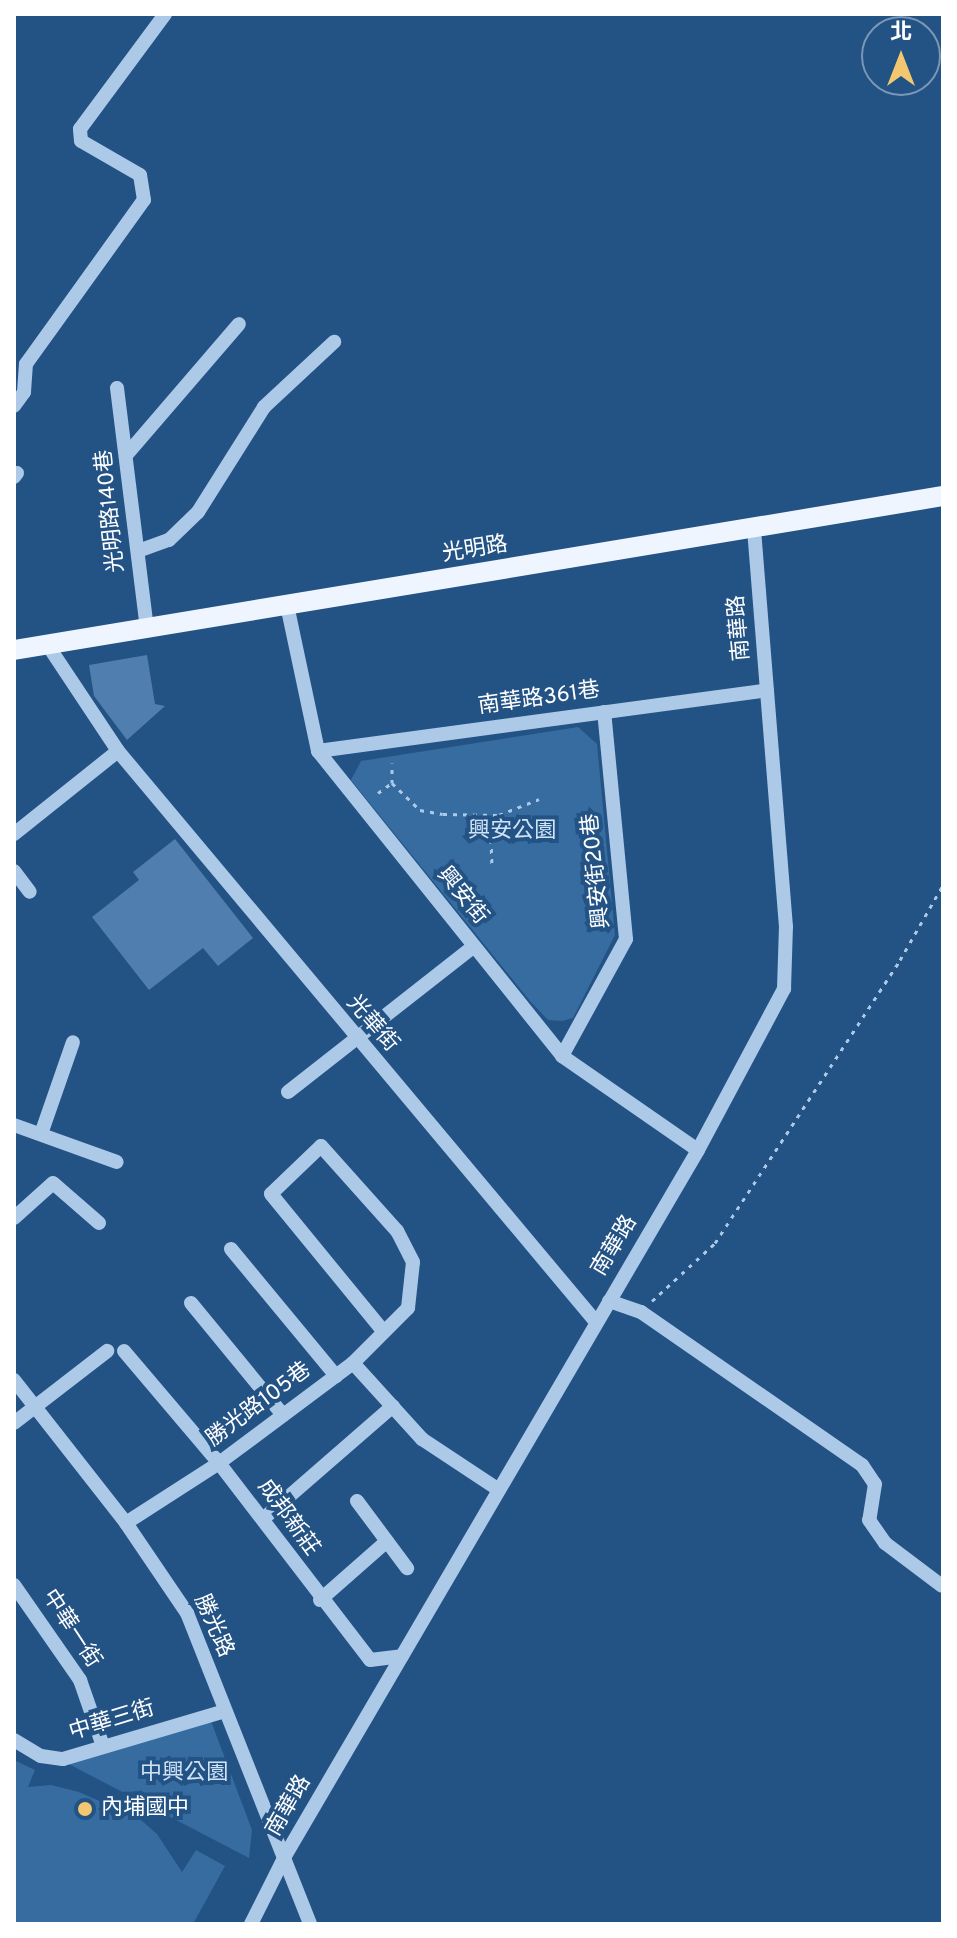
<!DOCTYPE html>
<html>
<head>
<meta charset="utf-8">
<style>
  body { margin:0 }
  #map { position:relative; width:957px; height:1938px; overflow:hidden; background:#235284; font-family:Overpass,"Noto Sans TC",sans-serif }
  div>[style] { position:absolute }
  .green>* { inset:0; background:#376ca1 }
  .building>* { inset:0; background:#507eae }
  .path>* { height:3px; margin-top:-1.5px; transform-origin:0; background:repeating-linear-gradient(90deg,#accae8 0 4px,transparent 0 10px) }
  .minor>* { height:14px; margin:-7px; padding:0 7px; transform-origin:7px; border-radius:7px; background:#accae8 }
  .major>* { height:20px; margin:-10px; padding:0 10px; transform-origin:10px; border-radius:10px; background:#eff5fe }
  .dots>* { width:22px; height:22px; translate:-50% -50%; box-sizing:border-box; border:4px solid #235284; border-radius:50% }
  span { translate:-50% -50%; white-space:nowrap; text-align:center; line-height:1.15; -webkit-text-stroke:8px #235284; paint-order:stroke }
  .street-label { font-size:22px; color:#fff }
  .park-label { font-size:22px; color:#d0e3f6 }
  .poi-label { font-size:22px; color:#fff }
  .left { translate:0 -50%; text-align:left }
  .frame { position:absolute; inset:0; border:16px solid #fff; pointer-events:none }
  .north { position:absolute; left:861px; top:16px; width:80px; height:80px; box-sizing:border-box; background:#235284; border:2px solid #7b97b5; border-radius:50%; rotate:0deg; font-size:22px; font-weight:700; line-height:32px; text-align:center; color:#fff }
  .north::after { content:''; display:block; margin:auto; width:28px; height:36px; background:#f3c76f; clip-path:polygon(50% 0,100% 100%,50% 72%,0 100%) }
</style>
</head>
<body>
<div id="map">
  <div class="green">
    <div style="clip-path:polygon(578px 727px,597px 744px,615px 935px,573px 1018px,562px 1021px,548px 1020px,530px 1001px,351px 780px,361px 761px)"></div>
    <div style="clip-path:polygon(211px 1721px,252px 1830px,249px 1858px,61px 1760px)"></div>
    <div style="clip-path:polygon(14px 1760px,35px 1770px,28px 1787px,51px 1785px,79px 1792px,140px 1819px,157px 1834px,182px 1872px,196px 1850px,225px 1866px,193px 1924px,14px 1924px)"></div>
  </div>
  <div class="building">
    <div style="clip-path:polygon(147px 655px,155px 704px,165px 706px,127px 740px,94px 696px,89px 665px)"></div>
    <div style="clip-path:polygon(175px 839px,253px 938px,218px 966px,203px 948px,149px 990px,92px 917px,139px 880px,133px 872px)"></div>
  </div>
  <div class="path">
    <div style="left:392px;top:783px;width:39px;rotate:44deg"></div>
    <div style="left:420px;top:810px;width:23px;rotate:10deg"></div>
    <div style="left:443px;top:814px;width:56px;rotate:1deg"></div>
    <div style="left:499px;top:815px;width:43px;rotate:-21.8deg"></div>
    <div style="left:378px;top:793px;width:17px;rotate:-36deg"></div>
    <div style="left:392px;top:783px;width:20px;rotate:-90deg"></div>
    <div style="left:491px;top:839px;width:25px;rotate:88deg"></div>
    <div style="left:652px;top:1301px;width:86px;rotate:-42.6deg"></div>
    <div style="left:715px;top:1243px;width:338px;rotate:-56.8deg"></div>
    <div style="left:900px;top:960px;width:86px;rotate:-60.2deg"></div>
  </div>
  <div class="minor">
    <div style="left:117px;top:388px;width:243px;rotate:82.9deg"></div>
    <div style="left:14px;top:406px;width:17px;rotate:-54deg"></div>
    <div style="left:24px;top:392px;width:28px;rotate:-86deg"></div>
    <div style="left:26px;top:364px;width:202px;rotate:-54.3deg"></div>
    <div style="left:144px;top:200px;width:25px;rotate:-99deg"></div>
    <div style="left:140px;top:175px;width:68px;rotate:-150deg"></div>
    <div style="left:81px;top:141px;width:12px;rotate:-95deg"></div>
    <div style="left:80px;top:129px;width:143px;rotate:-53.5deg"></div>
    <div style="left:128px;top:453px;width:170px;rotate:-49.3deg"></div>
    <div style="left:14px;top:477px;width:5px;rotate:-53deg"></div>
    <div style="left:138px;top:551px;width:33px;rotate:-20deg"></div>
    <div style="left:169px;top:540px;width:40px;rotate:-44deg"></div>
    <div style="left:198px;top:512px;width:124px;rotate:-57.8deg"></div>
    <div style="left:264px;top:407px;width:96px;rotate:-42.9deg"></div>
    <div style="left:287px;top:605px;width:149px;rotate:78deg"></div>
    <div style="left:318px;top:751px;width:391px;rotate:51.3deg"></div>
    <div style="left:562px;top:1056px;width:165px;rotate:34.7deg"></div>
    <div style="left:47px;top:644px;width:128px;rotate:56.4deg"></div>
    <div style="left:118px;top:751px;width:745px;rotate:50.07deg"></div>
    <div style="left:318px;top:751px;width:453px;rotate:-7.7deg"></div>
    <div style="left:14px;top:834px;width:133px;rotate:-38.6deg"></div>
    <div style="left:14px;top:871px;width:26px;rotate:53deg"></div>
    <div style="left:562px;top:1056px;width:133px;rotate:-61.3deg"></div>
    <div style="left:626px;top:939px;width:228px;rotate:-95.5deg"></div>
    <div style="left:288px;top:1092px;width:236px;rotate:-38.1deg"></div>
    <div style="left:14px;top:1125px;width:109px;rotate:19.8deg"></div>
    <div style="left:41px;top:1134px;width:97px;rotate:-70.8deg"></div>
    <div style="left:14px;top:1218px;width:52px;rotate:-41.9deg"></div>
    <div style="left:53px;top:1183px;width:61px;rotate:41deg"></div>
    <div style="left:231px;top:1249px;width:165px;rotate:50.4deg"></div>
    <div style="left:609px;top:1301px;width:34px;rotate:19deg"></div>
    <div style="left:641px;top:1312px;width:269px;rotate:34.7deg"></div>
    <div style="left:862px;top:1465px;width:23px;rotate:56deg"></div>
    <div style="left:875px;top:1484px;width:36px;rotate:99deg"></div>
    <div style="left:869px;top:1520px;width:28px;rotate:55deg"></div>
    <div style="left:885px;top:1543px;width:71px;rotate:37deg"></div>
    <div style="left:191px;top:1303px;width:145px;rotate:50.6deg"></div>
    <div style="left:124px;top:1351px;width:147px;rotate:49.7deg"></div>
    <div style="left:219px;top:1463px;width:248px;rotate:52.5deg"></div>
    <div style="left:370px;top:1660px;width:32px;rotate:-7deg"></div>
    <div style="left:353px;top:1363px;width:103px;rotate:47.8deg"></div>
    <div style="left:422px;top:1439px;width:92px;rotate:33.5deg"></div>
    <div style="left:14px;top:1380px;width:182px;rotate:51.9deg"></div>
    <div style="left:126px;top:1523px;width:109px;rotate:55.9deg"></div>
    <div style="left:187px;top:1613px;width:334px;rotate:68.4deg"></div>
    <div style="left:14px;top:1423px;width:118px;rotate:-37.7deg"></div>
    <div style="left:357px;top:1501px;width:84px;rotate:53.3deg"></div>
    <div style="left:263px;top:1519px;width:172px;rotate:-41deg"></div>
    <div style="left:126px;top:1523px;width:111px;rotate:-32.8deg"></div>
    <div style="left:219px;top:1463px;width:167px;rotate:-36.7deg"></div>
    <div style="left:353px;top:1363px;width:78px;rotate:-45deg"></div>
    <div style="left:408px;top:1308px;width:46px;rotate:-83.8deg"></div>
    <div style="left:413px;top:1262px;width:35px;rotate:-117deg"></div>
    <div style="left:397px;top:1231px;width:114px;rotate:-131.8deg"></div>
    <div style="left:321px;top:1146px;width:69px;rotate:136.2deg"></div>
    <div style="left:271px;top:1194px;width:178px;rotate:50.7deg"></div>
    <div style="left:14px;top:1585px;width:116px;rotate:55.2deg"></div>
    <div style="left:80px;top:1680px;width:70px;rotate:70.8deg"></div>
    <div style="left:320px;top:1600px;width:89px;rotate:-41.4deg"></div>
    <div style="left:14px;top:1740px;width:31px;rotate:31deg"></div>
    <div style="left:41px;top:1756px;width:22px;rotate:8deg"></div>
    <div style="left:63px;top:1759px;width:169px;rotate:-16.5deg"></div>
    <div style="left:251px;top:1924px;width:76px;rotate:-63.4deg"></div>
    <div style="left:285px;top:1856px;width:818px;rotate:-59.67deg"></div>
    <div style="left:698px;top:1150px;width:183px;rotate:-61.9deg"></div>
    <div style="left:784px;top:989px;width:62px;rotate:-88.2deg"></div>
    <div style="left:786px;top:927px;width:399px;rotate:-94.6deg"></div>
  </div>
  <div class="major">
    <div style="left:14px;top:650px;width:942px;rotate:-9.41deg"></div>
  </div>
  <div class="dots">
    <div style="left:85px;top:1809px;background:#f3c76f"></div>
  </div>
  <div class="street-label">
    <span style="left:111px;top:511px;rotate:-96deg">光明路140巷</span>
    <span style="left:475px;top:550px;rotate:-9deg">光明路</span>
    <span style="left:740px;top:628px;rotate:-95deg">南華路</span>
    <span style="left:539px;top:699px;rotate:-8deg">南華路361巷</span>
    <span style="left:597px;top:871px;rotate:-96deg">興安街20巷</span>
    <span style="left:462px;top:896px;rotate:51deg">興安街</span>
    <span style="left:372px;top:1024px;rotate:49deg">光華街</span>
    <span style="left:615px;top:1246px;rotate:-59deg">南華路</span>
    <span style="left:259px;top:1405px;rotate:-37deg">勝光路105巷</span>
    <span style="left:288px;top:1518px;rotate:54deg">成邦新莊</span>
    <span style="left:213px;top:1626px;rotate:66deg">勝光路</span>
    <span style="left:71px;top:1629px;rotate:57deg">中華一街</span>
    <span style="left:112px;top:1721px;rotate:-17deg">中華三街</span>
    <span style="left:289px;top:1806px;rotate:-60deg">南華路</span>
  </div>
  <div class="park-label">
    <span style="left:512px;top:832px">興安公園</span>
    <span style="left:184px;top:1774px">中興公園</span>
  </div>
  <div class="poi-label">
    <span class="left" style="left:101px;top:1809px">內埔國中</span>
  </div>
  <div class="frame"></div>
  <div class="north">北</div>
</div>
</body>
</html>
